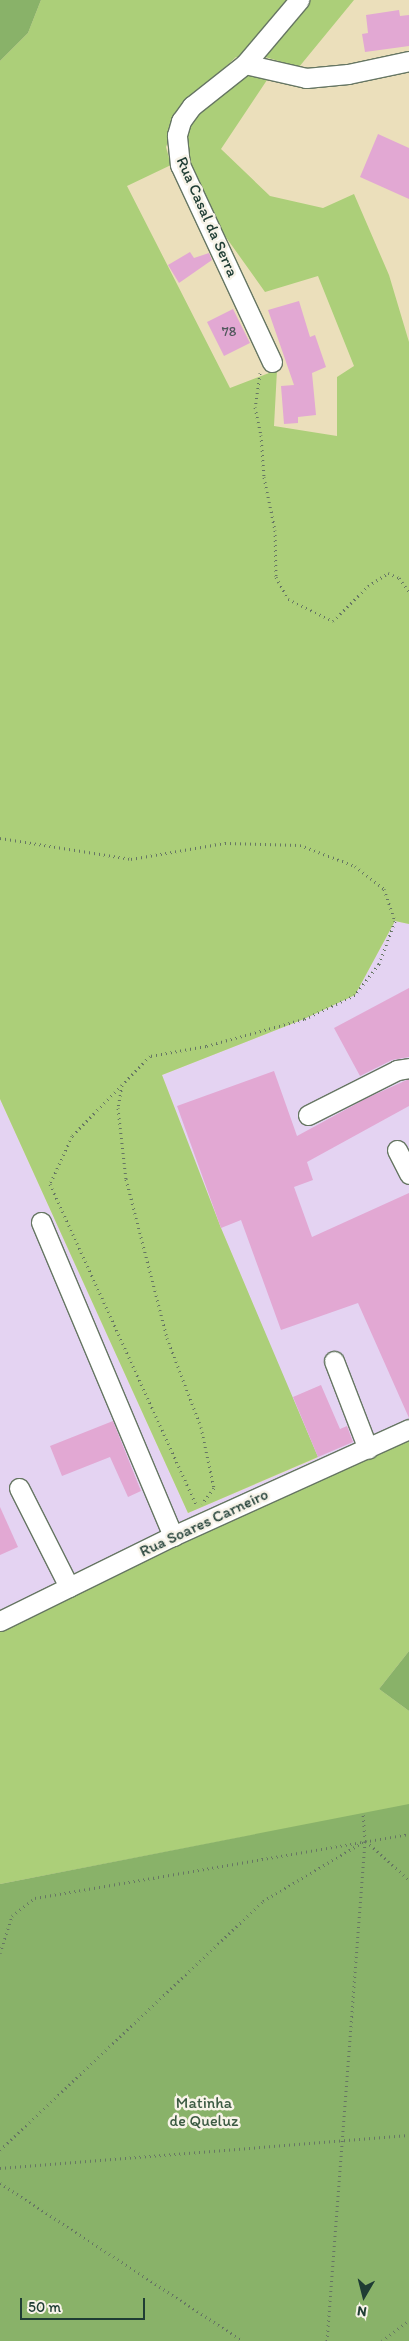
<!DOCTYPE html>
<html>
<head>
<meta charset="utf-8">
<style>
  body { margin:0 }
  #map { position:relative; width:409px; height:2341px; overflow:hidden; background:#ebdfbb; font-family:Itim,sans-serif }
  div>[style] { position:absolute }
  .built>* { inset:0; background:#e4d3f2 }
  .green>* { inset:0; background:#accf79 }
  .forest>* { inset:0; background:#89b269 }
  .building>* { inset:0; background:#e2a8d3 }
  .path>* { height:3px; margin-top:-1.5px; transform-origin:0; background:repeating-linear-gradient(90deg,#667663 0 1px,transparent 0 5px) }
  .roads { filter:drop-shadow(1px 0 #667663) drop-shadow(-1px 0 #667663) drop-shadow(0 1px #667663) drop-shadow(0 -1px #667663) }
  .minor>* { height:19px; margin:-9.5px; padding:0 9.5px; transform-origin:9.5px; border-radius:9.5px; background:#fff }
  span { translate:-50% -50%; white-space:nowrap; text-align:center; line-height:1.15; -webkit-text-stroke:5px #f7f3e8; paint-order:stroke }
  .number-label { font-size:14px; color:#50585c }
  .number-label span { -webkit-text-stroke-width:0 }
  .street-label { font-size:16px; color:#1f3d34 }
  .park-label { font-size:16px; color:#3b5a42 }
  .north { position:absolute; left:339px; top:2271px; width:50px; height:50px; -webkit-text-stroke:4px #f7f3e8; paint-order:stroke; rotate:188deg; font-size:14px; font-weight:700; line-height:20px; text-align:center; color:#1f3d34 }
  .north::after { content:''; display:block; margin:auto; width:18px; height:22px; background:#1f3d34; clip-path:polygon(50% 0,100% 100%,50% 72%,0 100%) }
  .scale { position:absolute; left:20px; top:2298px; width:125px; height:22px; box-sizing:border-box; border:2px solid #1f3d34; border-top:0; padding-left:6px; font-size:15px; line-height:18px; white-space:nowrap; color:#1f3d34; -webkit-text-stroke:4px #f7f3e8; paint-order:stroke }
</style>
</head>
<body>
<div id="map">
  <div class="built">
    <div style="clip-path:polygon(395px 921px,409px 924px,409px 1437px,0 1630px,0 1099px,188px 1513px,317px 1458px,221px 1228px,162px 1075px,304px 1019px,355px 995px)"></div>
  </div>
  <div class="green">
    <div style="clip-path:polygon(41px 0,354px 0,299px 67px,265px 57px,236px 57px,181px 109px,166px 147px,171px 165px,127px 186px,230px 388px,277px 370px,274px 426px,337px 436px,337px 377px,354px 366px,318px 276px,265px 292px,218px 226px,187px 163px,184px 148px,187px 123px,235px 82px,244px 75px,255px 72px,269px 77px,221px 149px,270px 196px,323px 208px,354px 194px,389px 275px,409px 342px,409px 924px,395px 921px,355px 995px,304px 1019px,162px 1075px,221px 1228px,318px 1457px,188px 1513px,0 1099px,0 61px,28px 33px)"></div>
    <div style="clip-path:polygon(409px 1437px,409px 1651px,379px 1689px,409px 1711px,409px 1805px,0 1884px,0 1630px)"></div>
  </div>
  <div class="forest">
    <div style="clip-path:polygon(0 0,41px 0,28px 33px,0 61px)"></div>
    <div style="clip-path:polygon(409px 1651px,409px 1711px,379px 1689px)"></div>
    <div style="clip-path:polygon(409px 1804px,409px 2341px,0 2341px,0 1884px)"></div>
  </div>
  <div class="building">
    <div style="clip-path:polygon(399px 10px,400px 16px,409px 15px,409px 46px,365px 52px,362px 34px,368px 33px,366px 15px)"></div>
    <div style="clip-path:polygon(378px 134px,409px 148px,409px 199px,360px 177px)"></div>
    <div style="clip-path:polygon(190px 252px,194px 258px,209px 253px,212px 260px,179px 283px,168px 265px)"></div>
    <div style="clip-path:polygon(299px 301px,310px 337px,315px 335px,326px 367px,312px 373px,316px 415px,298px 417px,298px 423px,284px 424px,281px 386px,294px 385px,268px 310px)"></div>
    <div style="clip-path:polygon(233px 309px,250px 343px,224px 356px,207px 322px)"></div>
    <div style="clip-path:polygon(409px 988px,409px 1057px,392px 1060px,360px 1076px,334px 1028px)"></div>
    <div style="clip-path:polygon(274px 1071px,297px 1136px,367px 1098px,409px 1079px,409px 1106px,307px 1162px,313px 1180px,294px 1187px,312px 1237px,409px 1193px,409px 1418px,358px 1303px,281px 1330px,241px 1220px,221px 1228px,177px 1106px)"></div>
    <div style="clip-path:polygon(321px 1385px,340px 1429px,347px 1426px,353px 1442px,318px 1457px,293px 1397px)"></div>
    <div style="clip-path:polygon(113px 1421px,141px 1491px,128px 1497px,110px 1457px,62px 1476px,50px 1446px)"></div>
    <div style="clip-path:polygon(0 1507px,18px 1547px,0 1555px)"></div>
  </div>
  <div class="path">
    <div style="left:260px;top:373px;width:34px;rotate:98deg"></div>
    <div style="left:255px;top:407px;width:29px;rotate:78deg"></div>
    <div style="left:261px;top:435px;width:42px;rotate:85.9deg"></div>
    <div style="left:264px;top:477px;width:54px;rotate:78.3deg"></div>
    <div style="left:275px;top:530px;width:47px;rotate:88.8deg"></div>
    <div style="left:276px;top:577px;width:25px;rotate:61deg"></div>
    <div style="left:288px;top:599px;width:50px;rotate:26.1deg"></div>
    <div style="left:333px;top:621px;width:49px;rotate:-45deg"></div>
    <div style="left:368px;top:586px;width:24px;rotate:-33deg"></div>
    <div style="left:388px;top:573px;width:12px;rotate:24deg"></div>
    <div style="left:399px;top:578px;width:17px;rotate:54deg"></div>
    <div style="left:0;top:838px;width:133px;rotate:9.1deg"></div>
    <div style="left:131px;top:859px;width:95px;rotate:-9.7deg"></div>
    <div style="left:225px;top:843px;width:75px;rotate:1.5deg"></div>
    <div style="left:300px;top:845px;width:59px;rotate:20.9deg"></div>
    <div style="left:355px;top:866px;width:37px;rotate:38deg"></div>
    <div style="left:384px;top:889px;width:34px;rotate:71deg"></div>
    <div style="left:395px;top:921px;width:46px;rotate:110.4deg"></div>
    <div style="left:379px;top:964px;width:39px;rotate:128deg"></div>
    <div style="left:355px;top:995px;width:56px;rotate:154.8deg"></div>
    <div style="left:304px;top:1019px;width:102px;rotate:164.6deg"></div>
    <div style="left:206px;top:1046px;width:57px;rotate:169.9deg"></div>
    <div style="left:150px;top:1056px;width:112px;rotate:134.3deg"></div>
    <div style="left:72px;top:1136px;width:53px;rotate:114.6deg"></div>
    <div style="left:50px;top:1184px;width:354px;rotate:65.5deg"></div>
    <div style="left:122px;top:1085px;width:23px;rotate:100deg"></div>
    <div style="left:118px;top:1108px;width:71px;rotate:83.6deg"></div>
    <div style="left:126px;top:1179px;width:164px;rotate:75.5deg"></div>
    <div style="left:167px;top:1338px;width:95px;rotate:69.1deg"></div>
    <div style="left:201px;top:1427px;width:62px;rotate:78deg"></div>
    <div style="left:214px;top:1488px;width:20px;rotate:127deg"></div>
    <div style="left:366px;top:1841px;width:58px;rotate:42.2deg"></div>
    <div style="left:0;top:1953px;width:39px;rotate:-72deg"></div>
    <div style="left:12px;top:1916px;width:29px;rotate:-38deg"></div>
    <div style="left:35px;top:1898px;width:379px;rotate:-9.7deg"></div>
    <div style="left:0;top:2150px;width:362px;rotate:-43.4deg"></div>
    <div style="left:263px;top:1901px;width:118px;rotate:-30.5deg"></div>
    <div style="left:0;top:2168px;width:410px;rotate:-4.6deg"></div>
    <div style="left:0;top:2183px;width:290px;rotate:33deg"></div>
    <div style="left:327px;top:2341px;width:501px;rotate:-85.65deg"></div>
    <div style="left:365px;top:1841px;width:28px;rotate:-94deg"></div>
    <div style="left:382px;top:2341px;width:34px;rotate:-37deg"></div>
  </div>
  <div class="roads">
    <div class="minor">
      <div style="left:245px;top:64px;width:84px;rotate:-49.8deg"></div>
      <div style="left:272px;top:362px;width:217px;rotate:-115deg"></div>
      <div style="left:180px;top:165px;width:30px;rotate:-96deg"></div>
      <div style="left:177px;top:135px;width:15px;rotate:-74deg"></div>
      <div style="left:181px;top:121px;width:19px;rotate:-54deg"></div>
      <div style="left:192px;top:106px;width:68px;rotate:-38.4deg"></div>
      <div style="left:245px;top:64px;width:63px;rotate:12.9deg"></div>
      <div style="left:306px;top:78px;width:42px;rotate:-5.4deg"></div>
      <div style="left:348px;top:74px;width:62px;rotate:-12deg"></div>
      <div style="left:308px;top:1115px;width:100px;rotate:-26.8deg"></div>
      <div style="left:397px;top:1070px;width:12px;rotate:-9deg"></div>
      <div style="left:397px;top:1150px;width:27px;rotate:63deg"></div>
      <div style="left:41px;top:1222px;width:341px;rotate:67.2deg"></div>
      <div style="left:334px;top:1361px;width:94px;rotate:68.9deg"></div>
      <div style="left:19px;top:1488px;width:111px;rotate:63.2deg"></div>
      <div style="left:0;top:1621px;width:193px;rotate:-26.2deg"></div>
      <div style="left:173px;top:1536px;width:259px;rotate:-24.4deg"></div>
    </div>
  </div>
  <div class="number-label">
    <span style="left:229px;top:332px">78</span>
  </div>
  <div class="street-label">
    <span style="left:207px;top:217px;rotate:66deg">Rua Casal da Serra</span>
    <span style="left:204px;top:1523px;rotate:-25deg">Rua Soares Carneiro</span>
  </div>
  <div class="park-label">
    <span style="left:204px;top:2112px">Matinha<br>de Queluz</span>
  </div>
  <div class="north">N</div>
  <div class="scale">50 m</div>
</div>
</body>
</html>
